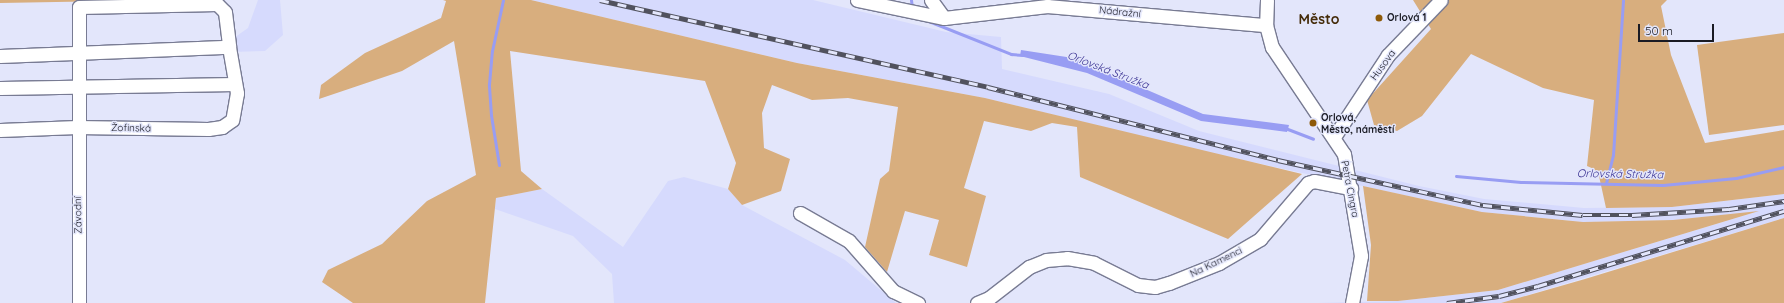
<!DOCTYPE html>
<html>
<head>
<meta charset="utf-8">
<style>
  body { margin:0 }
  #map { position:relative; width:1784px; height:303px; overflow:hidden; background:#e3e6fb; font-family:Quicksand,sans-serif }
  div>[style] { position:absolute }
  .built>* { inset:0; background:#d6dafd }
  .green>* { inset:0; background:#d8ae7e }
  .water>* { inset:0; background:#989df3 }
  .stream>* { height:3px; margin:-1.5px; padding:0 1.5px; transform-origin:1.5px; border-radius:1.5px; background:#989df3 }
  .roads { filter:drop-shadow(1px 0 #787b93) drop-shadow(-1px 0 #787b93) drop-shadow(0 1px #787b93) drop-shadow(0 -1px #787b93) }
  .minor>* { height:13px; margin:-6.5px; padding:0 6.5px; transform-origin:6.5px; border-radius:6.5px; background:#fff }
  .rail>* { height:4.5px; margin-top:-2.25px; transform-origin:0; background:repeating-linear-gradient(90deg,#e3e6fb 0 9px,#51525e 0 18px); box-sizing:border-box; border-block:1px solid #51525e }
  .dots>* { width:11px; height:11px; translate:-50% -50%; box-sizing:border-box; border:2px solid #e3e6fb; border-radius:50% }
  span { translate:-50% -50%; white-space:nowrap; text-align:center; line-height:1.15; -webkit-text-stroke:3px #e3e6fb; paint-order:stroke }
  .street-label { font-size:10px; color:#1a1b24 }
  .poi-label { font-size:10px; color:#1a1b24; font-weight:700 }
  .left { translate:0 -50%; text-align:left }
  .water-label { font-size:11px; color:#3a3293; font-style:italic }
  .district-label { font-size:14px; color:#452c0a; font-weight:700 }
  .scale { position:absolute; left:1638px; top:24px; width:76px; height:18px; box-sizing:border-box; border:2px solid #1a1b24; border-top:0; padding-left:5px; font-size:12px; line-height:14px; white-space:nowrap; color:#1a1b24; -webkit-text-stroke:3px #e3e6fb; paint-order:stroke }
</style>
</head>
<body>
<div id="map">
  <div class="built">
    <div style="clip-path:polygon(258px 0,280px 0,283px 35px,265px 51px,231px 52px,231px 40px,248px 28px)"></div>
    <div style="clip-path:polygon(531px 0,813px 0,946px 32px,1001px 37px,1002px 69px,1109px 94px,1199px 131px,1419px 186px,1484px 199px,1584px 208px,1672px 207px,1784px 194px,1784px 218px,1501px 303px,1318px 303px,1398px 301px,1498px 290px,1756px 212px,1673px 220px,1583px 222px,1482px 212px,1197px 150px,985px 98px,797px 63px)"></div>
    <div style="clip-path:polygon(684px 177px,728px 189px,742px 205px,845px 260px,896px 303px,614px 303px,612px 274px,573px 236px,495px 209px,496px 198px,542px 189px,623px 247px,668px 181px)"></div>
  </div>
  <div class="green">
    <div style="clip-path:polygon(0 0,168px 0,0 3px)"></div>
    <div style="clip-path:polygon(443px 0,531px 0,797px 63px,985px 98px,1302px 174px,1228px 239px,1080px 177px,1077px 127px,1052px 123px,1031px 131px,984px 121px,964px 188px,986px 196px,967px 267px,929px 255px,939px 220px,905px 211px,887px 272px,865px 247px,880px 179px,889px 171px,898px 107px,848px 98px,812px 100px,772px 85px,762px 113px,764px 148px,790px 159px,781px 191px,742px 205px,728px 189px,736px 163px,705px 81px,510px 51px,521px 171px,542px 189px,496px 198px,485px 303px,353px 303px,322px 282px,328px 270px,382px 244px,427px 201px,476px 175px,454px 41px,402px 71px,319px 99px,321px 85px,365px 53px,441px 18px,446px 1px)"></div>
    <div style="clip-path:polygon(1413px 0,1667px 0,1661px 6px,1671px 55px,1705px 143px,1784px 130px,1784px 194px,1672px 207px,1606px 208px,1599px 176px,1594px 169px,1587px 166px,1594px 100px,1543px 88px,1471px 54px,1422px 116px,1397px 131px,1374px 125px,1367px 100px,1431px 29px)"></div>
    <div style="clip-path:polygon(1784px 33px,1784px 125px,1709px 135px,1697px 45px)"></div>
    <div style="clip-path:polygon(1363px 186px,1482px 212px,1583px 222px,1673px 220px,1759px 211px,1498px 290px,1398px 301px,1367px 301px,1371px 245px)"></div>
    <div style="clip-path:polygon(1784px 218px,1784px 303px,1501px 303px,1585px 279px)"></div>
  </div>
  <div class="water">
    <div style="clip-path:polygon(1021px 50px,1073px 58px,1203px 114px,1289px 125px,1288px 129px,1287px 132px,1201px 121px,1087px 73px,1020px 56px)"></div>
  </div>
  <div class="stream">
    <div style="left:911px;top:0;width:7px;rotate:82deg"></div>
    <div style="left:926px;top:20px;width:92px;rotate:21.8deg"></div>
    <div style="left:1011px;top:54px;width:12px;rotate:5deg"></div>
    <div style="left:1285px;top:128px;width:30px;rotate:21deg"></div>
    <div style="left:499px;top:165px;width:51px;rotate:-99.1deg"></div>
    <div style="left:491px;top:115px;width:31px;rotate:-94deg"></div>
    <div style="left:489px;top:84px;width:33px;rotate:-85deg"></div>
    <div style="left:492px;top:51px;width:52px;rotate:-77.8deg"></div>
    <div style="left:1456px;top:176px;width:65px;rotate:5.3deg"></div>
    <div style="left:1521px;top:182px;width:142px;rotate:1.2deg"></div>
    <div style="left:1663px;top:185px;width:73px;rotate:-5.5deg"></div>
    <div style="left:1736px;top:178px;width:49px;rotate:-12.9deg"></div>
    <div style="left:1606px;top:183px;width:29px;rotate:-76deg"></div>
    <div style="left:1613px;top:155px;width:155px;rotate:-86.3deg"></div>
  </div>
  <div class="roads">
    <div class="minor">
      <div style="left:857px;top:0;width:89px;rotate:11.7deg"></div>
      <div style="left:944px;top:18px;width:104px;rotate:-6.6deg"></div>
      <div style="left:1047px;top:6px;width:220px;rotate:5deg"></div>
      <div style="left:931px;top:0;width:22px;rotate:54deg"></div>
      <div style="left:1267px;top:0;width:25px;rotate:92deg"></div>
      <div style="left:1266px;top:25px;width:23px;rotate:75deg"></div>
      <div style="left:1272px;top:47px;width:129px;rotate:56.1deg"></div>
      <div style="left:1344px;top:154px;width:103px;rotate:80.5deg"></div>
      <div style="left:1361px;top:256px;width:48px;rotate:100.8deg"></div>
      <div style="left:0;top:56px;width:229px;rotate:-2.3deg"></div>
      <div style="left:229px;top:47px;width:47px;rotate:80.1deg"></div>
      <div style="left:237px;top:93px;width:27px;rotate:100deg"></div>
      <div style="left:232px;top:120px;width:12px;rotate:145deg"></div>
      <div style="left:222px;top:127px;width:14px;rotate:172deg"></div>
      <div style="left:208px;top:129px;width:131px;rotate:-179.1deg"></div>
      <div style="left:77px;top:127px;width:77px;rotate:177.8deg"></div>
      <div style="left:0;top:88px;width:235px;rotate:-1deg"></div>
      <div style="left:1334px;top:137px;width:98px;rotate:-56.6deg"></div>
      <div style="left:1388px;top:55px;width:76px;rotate:-46.1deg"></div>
      <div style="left:800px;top:213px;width:56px;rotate:29.7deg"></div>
      <div style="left:849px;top:241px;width:67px;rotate:48.7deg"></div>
      <div style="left:893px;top:291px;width:28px;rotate:26deg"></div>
      <div style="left:79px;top:303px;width:296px;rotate:-90deg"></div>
      <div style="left:79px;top:7px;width:138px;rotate:-1.2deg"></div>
      <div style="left:217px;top:4px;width:11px;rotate:45deg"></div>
      <div style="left:225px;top:12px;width:35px;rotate:83deg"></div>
      <div style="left:977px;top:303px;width:13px;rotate:-23deg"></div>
      <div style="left:989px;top:298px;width:51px;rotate:-37.8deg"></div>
      <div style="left:1029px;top:267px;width:18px;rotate:-22deg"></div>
      <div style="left:1046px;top:260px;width:21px;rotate:-5deg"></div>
      <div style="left:1067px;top:258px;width:27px;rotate:10deg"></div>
      <div style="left:1094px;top:263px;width:49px;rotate:26.6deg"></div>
      <div style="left:1138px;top:285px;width:17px;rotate:7deg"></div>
      <div style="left:1155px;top:287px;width:15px;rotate:-16deg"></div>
      <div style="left:1169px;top:283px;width:54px;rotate:-21.8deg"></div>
      <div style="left:1219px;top:263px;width:48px;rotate:-30.3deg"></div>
      <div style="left:1260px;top:239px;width:74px;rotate:-49.4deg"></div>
      <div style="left:1308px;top:183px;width:6px;rotate:-18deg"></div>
      <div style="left:1314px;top:181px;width:38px;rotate:11deg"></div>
    </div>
  </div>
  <div class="rail">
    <div style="left:600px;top:0;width:398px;rotate:12.6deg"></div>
    <div style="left:988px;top:87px;width:299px;rotate:14.1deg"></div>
    <div style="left:1278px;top:160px;width:210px;rotate:12.4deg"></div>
    <div style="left:1483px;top:205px;width:100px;rotate:5.7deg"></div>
    <div style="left:1583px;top:215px;width:49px"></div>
    <div style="left:1632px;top:215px;width:97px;rotate:-3.5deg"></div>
    <div style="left:1729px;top:209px;width:56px;rotate:-8.3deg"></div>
    <div style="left:1447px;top:303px;width:52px;rotate:-7.7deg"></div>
    <div style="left:1499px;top:296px;width:40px;rotate:-14.4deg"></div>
    <div style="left:1538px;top:286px;width:257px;rotate:-17deg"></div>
  </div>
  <div class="dots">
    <div style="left:1379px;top:18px;background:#8e5a09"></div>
    <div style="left:1313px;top:123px;background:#8e5a09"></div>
  </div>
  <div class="street-label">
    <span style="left:1120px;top:12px;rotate:6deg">Nádražní</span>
    <span style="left:1383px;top:65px;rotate:-54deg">Husova</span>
    <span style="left:131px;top:128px;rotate:1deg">Žofinská</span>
    <span style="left:1350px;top:189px;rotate:79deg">Petra Cingra</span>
    <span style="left:78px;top:215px;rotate:-91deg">Závodní</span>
    <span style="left:1216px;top:262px;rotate:-26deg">Na Kamenci</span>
  </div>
  <div class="poi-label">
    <span class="left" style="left:1387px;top:18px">Orlová 1</span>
    <span class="left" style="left:1321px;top:123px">Orlová,<br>Město, náměstí</span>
  </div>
  <div class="water-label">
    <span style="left:1108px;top:70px;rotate:21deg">Orlovská Stružka</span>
    <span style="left:1620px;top:174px;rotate:1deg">Orlovská Stružka</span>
  </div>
  <div class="district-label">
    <span style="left:1319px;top:19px">Město</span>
  </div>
  <div class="scale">50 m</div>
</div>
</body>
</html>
